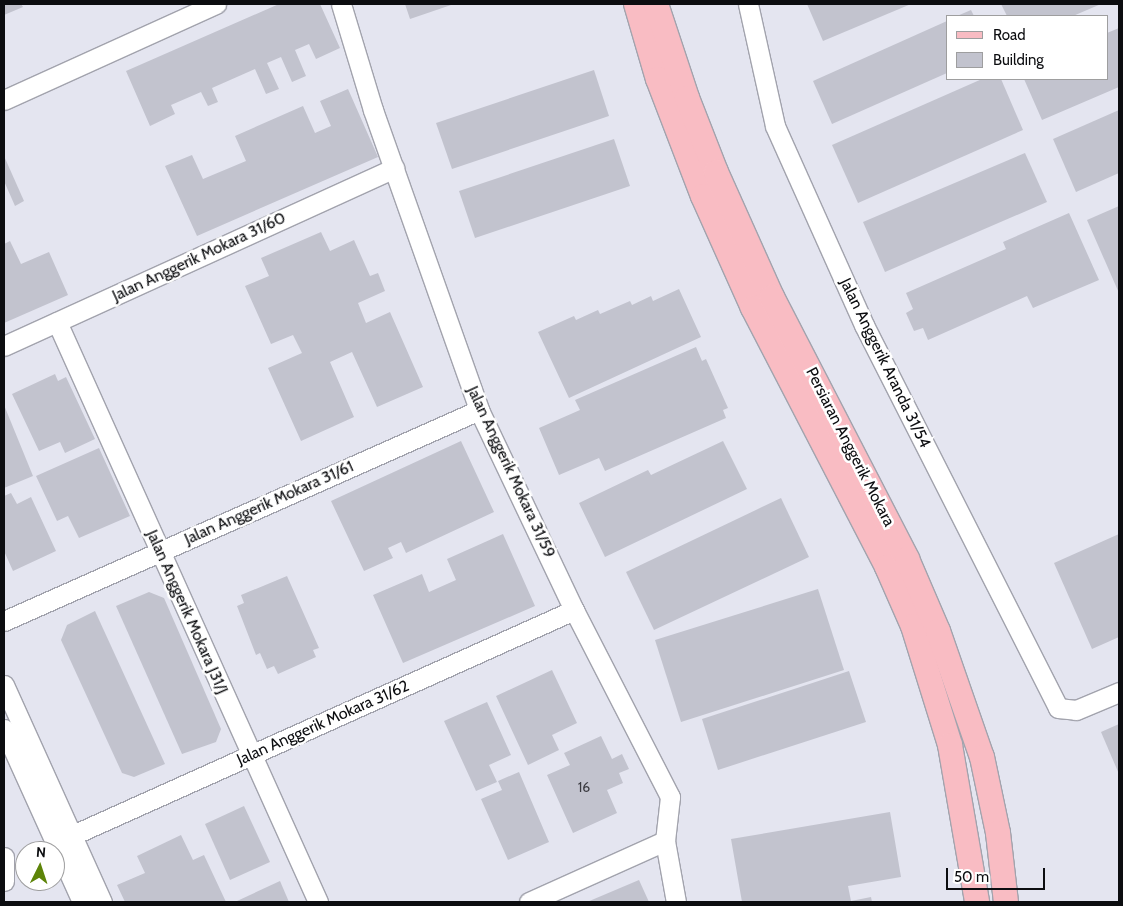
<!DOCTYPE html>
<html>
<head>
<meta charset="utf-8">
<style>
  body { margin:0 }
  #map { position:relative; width:1123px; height:906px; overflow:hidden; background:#e4e5f0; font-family:Cabin,sans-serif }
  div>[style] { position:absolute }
  .building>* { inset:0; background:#c2c3ce }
  .roads { filter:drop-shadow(1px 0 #a2a3ad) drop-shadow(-1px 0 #a2a3ad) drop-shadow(0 1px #a2a3ad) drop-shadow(0 -1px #a2a3ad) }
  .minor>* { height:19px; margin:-9.5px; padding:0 9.5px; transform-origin:9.5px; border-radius:9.5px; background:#fff }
  .major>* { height:24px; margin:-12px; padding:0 12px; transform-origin:12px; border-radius:12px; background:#f9bcc3 }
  span { translate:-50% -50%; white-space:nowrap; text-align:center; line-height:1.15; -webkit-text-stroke:5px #fff; paint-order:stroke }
  .number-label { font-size:14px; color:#3a3a40 }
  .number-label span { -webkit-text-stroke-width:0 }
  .street-label { font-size:16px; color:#0c0d10 }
  .frame { position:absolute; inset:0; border:5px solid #0c0d10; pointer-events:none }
  .legend { position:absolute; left:946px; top:15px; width:162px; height:65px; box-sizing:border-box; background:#fff; border:1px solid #9e9e9f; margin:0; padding:6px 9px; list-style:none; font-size:15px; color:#0c0d10 }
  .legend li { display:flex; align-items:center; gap:10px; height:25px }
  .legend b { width:25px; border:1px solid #9e9e9f }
  .north { position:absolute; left:15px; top:841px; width:50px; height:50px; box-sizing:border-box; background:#fff; border:1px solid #9e9e9f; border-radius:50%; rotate:4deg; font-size:14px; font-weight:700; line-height:20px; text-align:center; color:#0c0d10 }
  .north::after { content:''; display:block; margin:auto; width:18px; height:22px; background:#5d8408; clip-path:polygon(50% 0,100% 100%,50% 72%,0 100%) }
  .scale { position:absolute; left:946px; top:868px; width:99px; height:22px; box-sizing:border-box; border:2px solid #0c0d10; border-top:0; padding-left:6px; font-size:15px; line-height:18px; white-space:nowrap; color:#0c0d10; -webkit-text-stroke:4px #fff; paint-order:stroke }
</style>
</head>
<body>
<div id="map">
  <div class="building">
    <div style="clip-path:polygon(4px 4px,21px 4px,23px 7px,4px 15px)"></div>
    <div style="clip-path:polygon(279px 4px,320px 4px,340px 48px,316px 59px,309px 44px,295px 50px,306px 76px,292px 82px,281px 57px,267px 63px,279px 89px,266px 94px,255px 69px,212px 88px,218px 102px,208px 106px,201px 92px,171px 105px,175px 114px,150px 126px,126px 71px)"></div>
    <div style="clip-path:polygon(405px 4px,454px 4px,410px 19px)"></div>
    <div style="clip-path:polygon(807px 4px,911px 4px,823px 41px)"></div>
    <div style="clip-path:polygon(1001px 4px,1101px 4px,1073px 16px,1007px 16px)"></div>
    <div style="clip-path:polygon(971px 10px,974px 16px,957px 16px)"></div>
    <div style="clip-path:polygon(947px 21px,947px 73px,832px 124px,813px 81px)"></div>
    <div style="clip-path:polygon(1119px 28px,1119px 87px,1042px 120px,1024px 79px,1107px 79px,1107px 33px)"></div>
    <div style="clip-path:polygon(594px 70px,609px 116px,452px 169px,436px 123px)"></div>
    <div style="clip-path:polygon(982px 79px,1001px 79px,1023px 130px,858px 203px,832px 145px)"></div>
    <div style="clip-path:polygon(348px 89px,378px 157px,197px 236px,165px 166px,192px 155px,203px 179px,246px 161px,235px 136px,303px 106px,315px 133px,331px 126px,320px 101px)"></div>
    <div style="clip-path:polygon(1119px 110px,1119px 173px,1076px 192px,1053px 139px)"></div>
    <div style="clip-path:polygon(614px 139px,630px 186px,475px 238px,459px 191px)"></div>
    <div style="clip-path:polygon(1025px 153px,1047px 202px,885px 272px,863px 222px)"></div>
    <div style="clip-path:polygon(4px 156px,24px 201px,15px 206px,4px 181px)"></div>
    <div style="clip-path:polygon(1119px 206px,1119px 293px,1087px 220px)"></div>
    <div style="clip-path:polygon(1069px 213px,1099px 280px,1033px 308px,1027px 296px,928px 340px,923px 328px,914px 331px,906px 313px,913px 309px,906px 293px,1006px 249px,1003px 242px)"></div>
    <div style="clip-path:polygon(321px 232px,330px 251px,354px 240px,370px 276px,378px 273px,385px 291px,358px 303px,366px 323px,390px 312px,423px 387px,377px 407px,352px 352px,330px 362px,354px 417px,301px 441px,268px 368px,302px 353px,293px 335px,271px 344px,245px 286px,269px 276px,261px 258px)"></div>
    <div style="clip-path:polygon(10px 241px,21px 264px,49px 252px,68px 295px,4px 323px,4px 244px)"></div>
    <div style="clip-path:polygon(679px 289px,701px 337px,569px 398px,538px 332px,574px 316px,576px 320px,598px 310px,600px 314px,630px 301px,632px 305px,651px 296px,653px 301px)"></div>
    <div style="clip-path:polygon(696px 347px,702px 361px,706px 359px,728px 408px,723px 410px,726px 418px,605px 471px,599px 458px,559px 475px,539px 428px,580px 410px,575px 400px)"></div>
    <div style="clip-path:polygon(55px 374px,58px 381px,66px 377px,95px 439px,65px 453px,60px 442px,39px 451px,12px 394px)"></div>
    <div style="clip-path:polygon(4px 405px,33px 476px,4px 488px)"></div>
    <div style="clip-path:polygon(461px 441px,494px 512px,406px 553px,401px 542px,388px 548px,393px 558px,364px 571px,331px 501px)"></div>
    <div style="clip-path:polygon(723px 441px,747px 489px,605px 557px,579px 503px,648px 470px,651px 475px)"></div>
    <div style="clip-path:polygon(99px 448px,130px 516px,79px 538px,68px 516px,57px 521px,36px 476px)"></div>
    <div style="clip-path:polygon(11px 493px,17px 504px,31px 497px,56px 551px,13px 571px,4px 551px,4px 496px)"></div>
    <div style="clip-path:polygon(781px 498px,809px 557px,654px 630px,626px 572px)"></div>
    <div style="clip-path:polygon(503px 534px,535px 606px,403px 663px,373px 595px,422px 574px,429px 592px,456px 580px,447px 559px)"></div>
    <div style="clip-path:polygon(1119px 534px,1119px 637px,1092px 649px,1054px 563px)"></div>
    <div style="clip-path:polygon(287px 576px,319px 648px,313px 650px,316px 657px,278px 674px,274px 666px,267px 669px,260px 653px,256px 655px,237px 606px,244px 603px,241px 595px)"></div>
    <div style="clip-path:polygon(818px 589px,844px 670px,681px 722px,655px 640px)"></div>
    <div style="clip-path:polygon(149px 592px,164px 598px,221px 729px,216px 742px,182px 754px,116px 606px)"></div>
    <div style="clip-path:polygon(95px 611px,165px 764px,134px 777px,122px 773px,61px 640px,67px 625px)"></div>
    <div style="clip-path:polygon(552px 670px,577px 723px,552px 735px,559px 750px,528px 765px,496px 696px)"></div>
    <div style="clip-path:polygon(849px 671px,866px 722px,718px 770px,702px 719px)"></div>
    <div style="clip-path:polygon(487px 702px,511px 755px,489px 765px,497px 782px,476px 791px,444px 721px)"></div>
    <div style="clip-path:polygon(1119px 724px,1119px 774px,1101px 732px)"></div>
    <div style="clip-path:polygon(601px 736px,612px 759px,622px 754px,629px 769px,619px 773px,623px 783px,607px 790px,617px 813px,573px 833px,547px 775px,570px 765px,564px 753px)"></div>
    <div style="clip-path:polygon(519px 772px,549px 842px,508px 860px,481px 799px,502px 790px,498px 781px)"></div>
    <div style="clip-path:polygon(244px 806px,270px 862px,230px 880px,205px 824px)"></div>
    <div style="clip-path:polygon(890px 812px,901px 877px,848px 886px,851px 901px,871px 897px,872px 902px,742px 902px,731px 839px)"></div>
    <div style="clip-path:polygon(181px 835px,193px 860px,204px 855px,226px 902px,125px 902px,117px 885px,145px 873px,137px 856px)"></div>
    <div style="clip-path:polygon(639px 880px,649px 902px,587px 902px)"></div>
    <div style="clip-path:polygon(280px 881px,289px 902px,238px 902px,237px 901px)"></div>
  </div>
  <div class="roads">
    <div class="minor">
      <div style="left:341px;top:4px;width:111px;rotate:73.2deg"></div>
      <div style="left:373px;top:110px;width:318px;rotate:70.5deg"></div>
      <div style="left:479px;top:410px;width:221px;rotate:64.6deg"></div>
      <div style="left:574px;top:610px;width:210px;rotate:62.8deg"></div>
      <div style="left:670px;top:797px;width:44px;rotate:96.5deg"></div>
      <div style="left:665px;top:841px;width:62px;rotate:79.8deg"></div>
      <div style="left:748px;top:4px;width:125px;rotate:77.5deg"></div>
      <div style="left:775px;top:126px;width:218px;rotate:65.9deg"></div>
      <div style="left:864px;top:325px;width:429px;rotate:63.1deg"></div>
      <div style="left:1058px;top:708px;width:18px;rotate:6deg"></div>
      <div style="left:1076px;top:710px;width:47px;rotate:-22.7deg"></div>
      <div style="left:4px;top:100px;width:233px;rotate:-24.4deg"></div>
      <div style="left:57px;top:322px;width:636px;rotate:65.77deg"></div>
      <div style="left:4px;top:346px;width:429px;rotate:-24.5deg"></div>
      <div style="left:4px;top:621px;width:520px;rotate:-23.95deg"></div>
      <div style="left:4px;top:685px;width:238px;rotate:65.7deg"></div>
      <div style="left:4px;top:729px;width:190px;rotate:65.7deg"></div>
      <div style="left:55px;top:843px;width:569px;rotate:-24.18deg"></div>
      <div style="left:4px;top:857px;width:24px;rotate:90deg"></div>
      <div style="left:529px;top:902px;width:149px;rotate:-24.2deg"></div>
    </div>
    <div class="major">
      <div style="left:636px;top:4px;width:78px;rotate:73.7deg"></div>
      <div style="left:658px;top:79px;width:125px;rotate:69deg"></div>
      <div style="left:703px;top:196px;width:123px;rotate:65.9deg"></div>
      <div style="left:753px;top:308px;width:292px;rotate:62.6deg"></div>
      <div style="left:887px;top:567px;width:64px;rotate:66.2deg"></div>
      <div style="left:913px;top:626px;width:125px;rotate:72.7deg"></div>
      <div style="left:950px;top:745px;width:159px;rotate:80.2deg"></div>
      <div style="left:656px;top:4px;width:99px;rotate:71.7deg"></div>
      <div style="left:687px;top:98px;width:79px;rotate:68.6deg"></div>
      <div style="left:716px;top:172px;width:137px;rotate:65.9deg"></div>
      <div style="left:772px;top:297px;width:295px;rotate:62.7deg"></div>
      <div style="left:907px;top:559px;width:78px;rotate:66.7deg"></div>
      <div style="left:938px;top:631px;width:133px;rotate:70.8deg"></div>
      <div style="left:982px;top:757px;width:78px;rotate:78.1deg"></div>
      <div style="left:998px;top:833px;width:69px;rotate:83.4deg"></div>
    </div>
  </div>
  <div class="number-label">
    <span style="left:584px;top:787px">16</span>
  </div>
  <div class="street-label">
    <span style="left:199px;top:257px;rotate:-25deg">Jalan Anggerik Mokara 31/60</span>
    <span style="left:885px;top:363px;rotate:64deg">Jalan Anggerik Aranda 31/54</span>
    <span style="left:850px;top:447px;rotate:63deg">Persiaran Anggerik Mokara</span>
    <span style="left:511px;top:472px;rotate:65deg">Jalan Anggerik Mokara 31/59</span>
    <span style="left:269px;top:503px;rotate:-24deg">Jalan Anggerik Mokara 31/61</span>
    <span style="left:187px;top:612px;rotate:66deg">Jalan Anggerik Mokara J31/J</span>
    <span style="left:323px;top:723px;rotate:-24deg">Jalan Anggerik Mokara 31/62</span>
  </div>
  <div class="frame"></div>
  <ul class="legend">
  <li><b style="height:6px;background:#f9bcc3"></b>Road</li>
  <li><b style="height:14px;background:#c2c3ce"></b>Building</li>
  </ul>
  <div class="north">N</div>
  <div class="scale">50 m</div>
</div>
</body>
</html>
